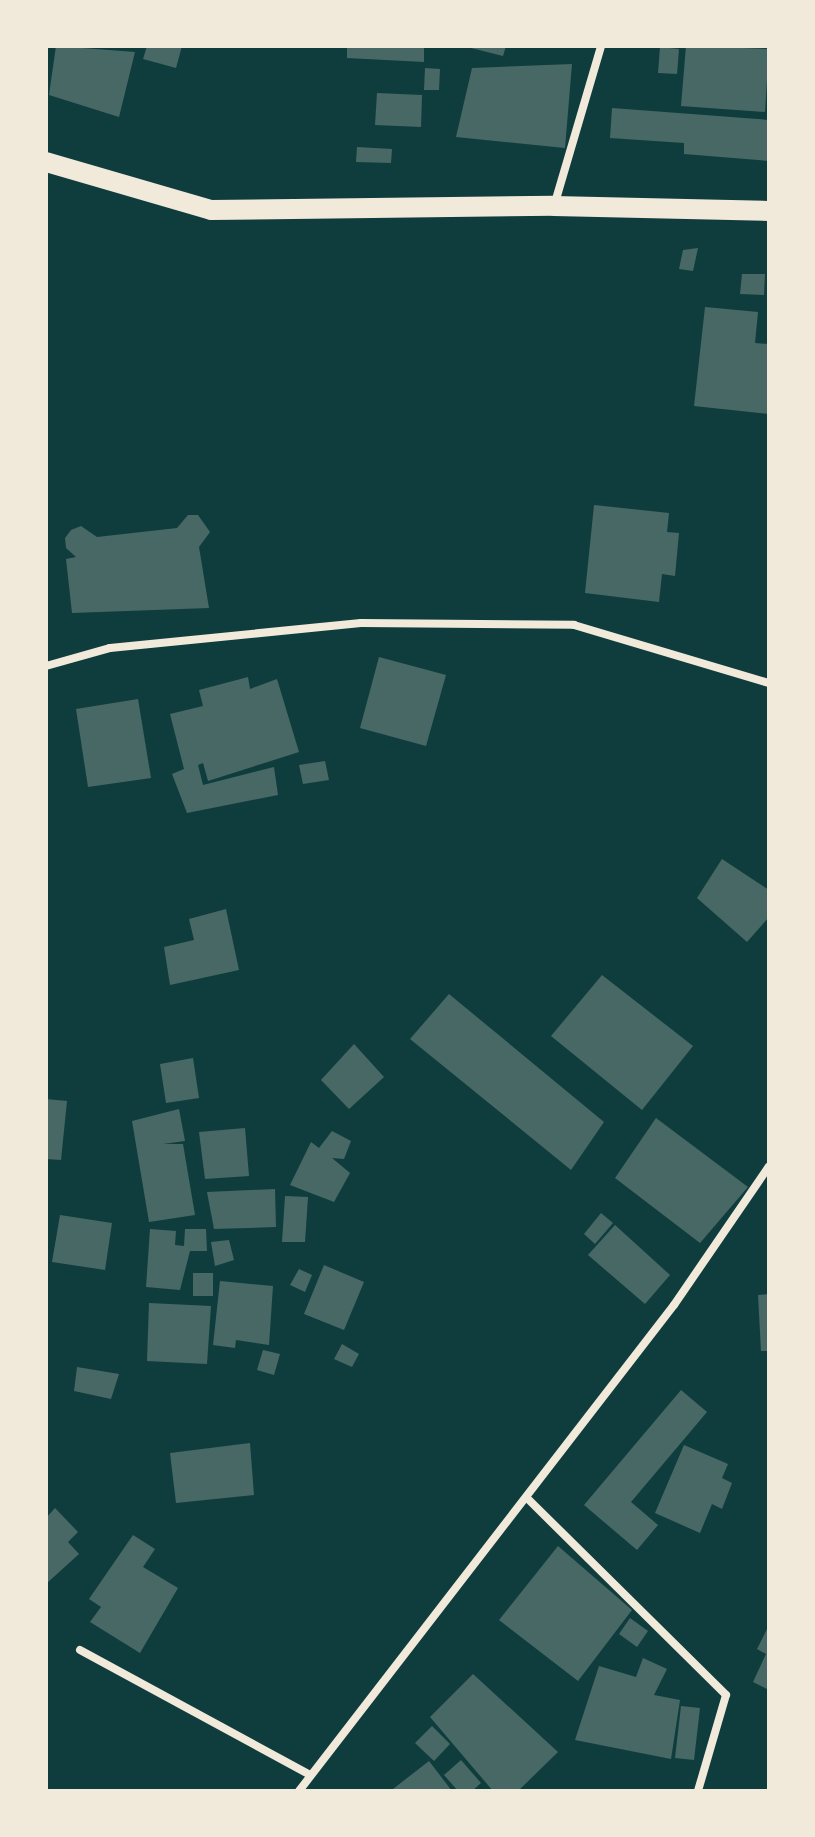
<!DOCTYPE html>
<html>
<head>
<meta charset="utf-8">
<style>
  body { margin:0 }
  #map { position:relative; width:815px; height:1837px; overflow:hidden; background:#0f3d3e; font-family:"Fira Sans",sans-serif }
  div>[style] { position:absolute }
  .building>* { inset:0; background:#486865 }
  .minor>* { height:8px; margin:-4px; padding:0 4px; transform-origin:4px; border-radius:4px; background:#f1e9da }
  .primary>* { height:20px; margin:-10px; padding:0 10px; transform-origin:10px; border-radius:10px; background:#f1e9da }
  span { translate:-50% -50%; white-space:nowrap; text-align:center; line-height:1.15; -webkit-text-stroke:8px #f1e9da; paint-order:stroke }
  .frame { position:absolute; inset:0; border:48px solid #f1e9da; pointer-events:none }
</style>
</head>
<body>
<div id="map">
  <div class="building">
    <div style="clip-path:polygon(56px 46px,135px 52px,119px 117px,49px 95px)"></div>
    <div style="clip-path:polygon(147px 46px,182px 46px,176px 68px,143px 59px)"></div>
    <div style="clip-path:polygon(347px 46px,424px 46px,424px 62px,347px 58px)"></div>
    <div style="clip-path:polygon(463px 46px,506px 46px,503px 56px)"></div>
    <div style="clip-path:polygon(686px 46px,769px 49px,765px 112px,681px 106px)"></div>
    <div style="clip-path:polygon(660px 47px,679px 49px,677px 74px,658px 73px)"></div>
    <div style="clip-path:polygon(572px 64px,565px 148px,456px 137px,472px 68px)"></div>
    <div style="clip-path:polygon(425px 68px,440px 69px,439px 90px,424px 90px)"></div>
    <div style="clip-path:polygon(377px 93px,422px 95px,421px 127px,375px 125px)"></div>
    <div style="clip-path:polygon(612px 108px,769px 120px,769px 161px,684px 154px,684px 143px,610px 138px)"></div>
    <div style="clip-path:polygon(357px 147px,392px 149px,391px 163px,356px 162px)"></div>
    <div style="clip-path:polygon(698px 248px,693px 271px,679px 269px,683px 250px)"></div>
    <div style="clip-path:polygon(742px 274px,765px 274px,764px 295px,740px 294px)"></div>
    <div style="clip-path:polygon(705px 307px,758px 312px,755px 343px,769px 344px,769px 414px,694px 406px)"></div>
    <div style="clip-path:polygon(594px 505px,669px 513px,667px 532px,679px 533px,675px 576px,662px 574px,659px 602px,585px 593px)"></div>
    <div style="clip-path:polygon(188px 515px,198px 515px,210px 532px,199px 547px,209px 608px,72px 613px,66px 559px,76px 557px,66px 548px,65px 538px,71px 530px,81px 526px,97px 537px,177px 528px)"></div>
    <div style="clip-path:polygon(379px 657px,446px 675px,426px 746px,360px 728px)"></div>
    <div style="clip-path:polygon(248px 677px,250px 689px,277px 679px,299px 752px,208px 781px,203px 763px,198px 765px,203px 785px,274px 767px,278px 795px,187px 813px,172px 774px,184px 769px,170px 714px,203px 706px,199px 690px)"></div>
    <div style="clip-path:polygon(138px 699px,151px 778px,88px 787px,76px 709px)"></div>
    <div style="clip-path:polygon(325px 761px,329px 780px,303px 784px,299px 765px)"></div>
    <div style="clip-path:polygon(722px 859px,769px 890px,769px 917px,747px 942px,697px 898px)"></div>
    <div style="clip-path:polygon(226px 909px,239px 970px,170px 985px,164px 947px,194px 940px,189px 919px)"></div>
    <div style="clip-path:polygon(602px 975px,693px 1046px,642px 1110px,551px 1036px)"></div>
    <div style="clip-path:polygon(449px 994px,604px 1122px,571px 1170px,410px 1039px)"></div>
    <div style="clip-path:polygon(354px 1044px,384px 1077px,349px 1109px,321px 1080px)"></div>
    <div style="clip-path:polygon(193px 1058px,199px 1098px,166px 1103px,160px 1064px)"></div>
    <div style="clip-path:polygon(46px 1099px,67px 1101px,61px 1160px,46px 1159px)"></div>
    <div style="clip-path:polygon(179px 1109px,185px 1141px,163px 1144px,183px 1144px,195px 1215px,149px 1222px,132px 1121px)"></div>
    <div style="clip-path:polygon(656px 1118px,748px 1187px,700px 1243px,615px 1178px)"></div>
    <div style="clip-path:polygon(245px 1128px,249px 1176px,205px 1179px,199px 1132px)"></div>
    <div style="clip-path:polygon(332px 1131px,351px 1141px,344px 1159px,332px 1158px,350px 1173px,334px 1202px,290px 1185px,311px 1142px,319px 1148px)"></div>
    <div style="clip-path:polygon(275px 1189px,276px 1227px,214px 1229px,207px 1192px)"></div>
    <div style="clip-path:polygon(285px 1196px,308px 1197px,305px 1242px,282px 1242px)"></div>
    <div style="clip-path:polygon(601px 1213px,613px 1223px,595px 1244px,584px 1234px)"></div>
    <div style="clip-path:polygon(60px 1215px,112px 1223px,105px 1270px,52px 1262px)"></div>
    <div style="clip-path:polygon(615px 1225px,670px 1275px,645px 1304px,588px 1255px)"></div>
    <div style="clip-path:polygon(150px 1229px,176px 1231px,175px 1245px,184px 1246px,185px 1229px,206px 1229px,207px 1251px,190px 1251px,180px 1290px,146px 1287px)"></div>
    <div style="clip-path:polygon(229px 1240px,234px 1260px,215px 1266px,211px 1242px)"></div>
    <div style="clip-path:polygon(324px 1265px,364px 1282px,344px 1330px,304px 1314px)"></div>
    <div style="clip-path:polygon(299px 1269px,312px 1275px,305px 1292px,290px 1285px)"></div>
    <div style="clip-path:polygon(193px 1273px,213px 1273px,213px 1296px,193px 1296px)"></div>
    <div style="clip-path:polygon(220px 1281px,273px 1286px,269px 1345px,236px 1340px,235px 1348px,213px 1345px)"></div>
    <div style="clip-path:polygon(769px 1294px,769px 1351px,761px 1351px,758px 1295px)"></div>
    <div style="clip-path:polygon(149px 1303px,211px 1306px,207px 1364px,147px 1361px)"></div>
    <div style="clip-path:polygon(342px 1344px,359px 1354px,352px 1367px,334px 1359px)"></div>
    <div style="clip-path:polygon(263px 1350px,280px 1354px,274px 1375px,257px 1370px)"></div>
    <div style="clip-path:polygon(77px 1367px,119px 1374px,111px 1399px,74px 1391px)"></div>
    <div style="clip-path:polygon(681px 1390px,707px 1412px,631px 1502px,658px 1525px,637px 1550px,584px 1505px)"></div>
    <div style="clip-path:polygon(250px 1443px,254px 1495px,176px 1503px,170px 1453px)"></div>
    <div style="clip-path:polygon(684px 1445px,728px 1464px,722px 1478px,732px 1483px,722px 1509px,712px 1504px,700px 1533px,655px 1513px)"></div>
    <div style="clip-path:polygon(55px 1508px,78px 1532px,68px 1542px,79px 1554px,46px 1584px,46px 1518px)"></div>
    <div style="clip-path:polygon(133px 1535px,155px 1549px,143px 1567px,178px 1588px,140px 1653px,90px 1622px,101px 1607px,89px 1599px)"></div>
    <div style="clip-path:polygon(558px 1546px,632px 1610px,578px 1681px,499px 1620px)"></div>
    <div style="clip-path:polygon(630px 1618px,648px 1631px,637px 1647px,619px 1634px)"></div>
    <div style="clip-path:polygon(769px 1625px,769px 1690px,753px 1682px,766px 1654px,757px 1649px)"></div>
    <div style="clip-path:polygon(643px 1658px,667px 1669px,654px 1695px,680px 1700px,671px 1759px,575px 1740px,599px 1666px,636px 1677px)"></div>
    <div style="clip-path:polygon(473px 1674px,558px 1752px,518px 1791px,493px 1791px,430px 1717px)"></div>
    <div style="clip-path:polygon(681px 1706px,700px 1708px,694px 1760px,675px 1758px)"></div>
    <div style="clip-path:polygon(432px 1726px,450px 1744px,434px 1761px,415px 1743px)"></div>
    <div style="clip-path:polygon(461px 1760px,481px 1783px,472px 1791px,458px 1791px,444px 1775px)"></div>
    <div style="clip-path:polygon(429px 1761px,452px 1791px,395px 1791px,393px 1789px)"></div>
  </div>
  <div class="minor">
    <div style="left:554px;top:206px;width:167px;rotate:-73.6deg"></div>
    <div style="left:46px;top:666px;width:66px;rotate:-15.7deg"></div>
    <div style="left:110px;top:648px;width:252px;rotate:-5.7deg"></div>
    <div style="left:361px;top:623px;width:213px;rotate:0.5deg"></div>
    <div style="left:574px;top:625px;width:203px;rotate:16.6deg"></div>
    <div style="left:527px;top:1498px;width:280px;rotate:44.7deg"></div>
    <div style="left:726px;top:1695px;width:100px;rotate:106.3deg"></div>
    <div style="left:80px;top:1650px;width:262px;rotate:28.5deg"></div>
    <div style="left:299px;top:1791px;width:614px;rotate:-52.35deg"></div>
    <div style="left:674px;top:1305px;width:168px;rotate:-55.6deg"></div>
  </div>
  <div class="primary">
    <div style="left:46px;top:162px;width:172px;rotate:16.2deg"></div>
    <div style="left:211px;top:210px;width:343px;rotate:-0.7deg"></div>
    <div style="left:554px;top:206px;width:215px;rotate:1.3deg"></div>
  </div>
  <div class="frame"></div>
</div>
</body>
</html>
